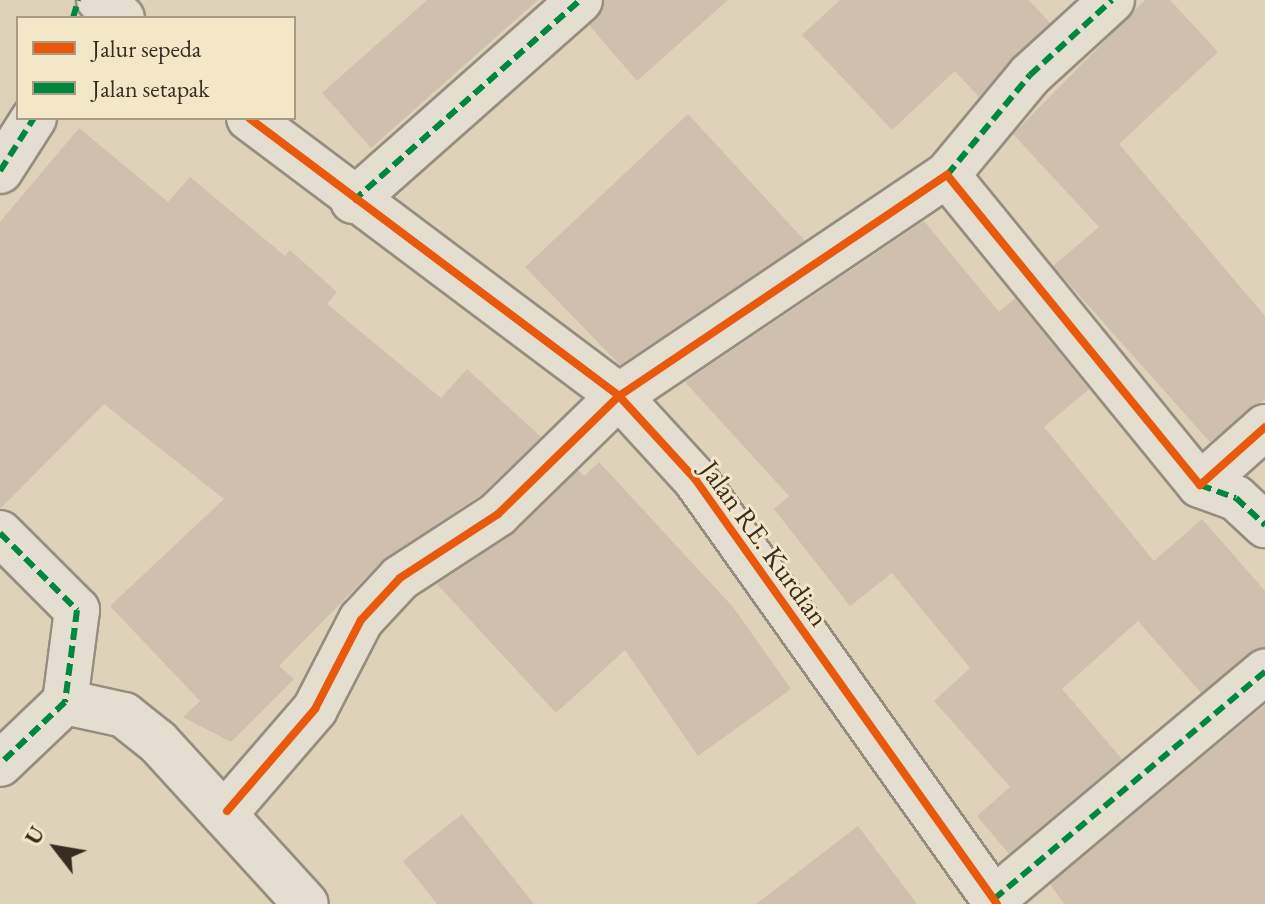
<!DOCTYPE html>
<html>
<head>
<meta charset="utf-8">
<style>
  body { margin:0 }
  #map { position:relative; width:1265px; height:904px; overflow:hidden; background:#ded3b8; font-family:"EB Garamond",serif }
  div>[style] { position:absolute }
  .building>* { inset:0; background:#cfbfad }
  .roads { filter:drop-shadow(2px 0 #958e7e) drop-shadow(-2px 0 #958e7e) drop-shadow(0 2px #958e7e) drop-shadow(0 -2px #958e7e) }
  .street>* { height:44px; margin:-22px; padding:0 22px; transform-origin:22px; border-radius:22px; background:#e4ded1 }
  .quiet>* { height:6px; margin-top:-3px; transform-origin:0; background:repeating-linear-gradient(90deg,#00873e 0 12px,transparent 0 18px) }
  .cycleway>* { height:8px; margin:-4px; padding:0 4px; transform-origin:4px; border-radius:4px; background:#e8590c }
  span { translate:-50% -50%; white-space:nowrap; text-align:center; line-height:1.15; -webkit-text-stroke:6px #f3e7c7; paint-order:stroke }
  .street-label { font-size:28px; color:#362c21 }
  .legend { position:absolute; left:16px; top:16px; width:280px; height:104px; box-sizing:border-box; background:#f3e7c7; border:2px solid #a79c85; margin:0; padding:10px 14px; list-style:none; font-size:24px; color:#362c21 }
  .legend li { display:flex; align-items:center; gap:16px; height:40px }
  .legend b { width:40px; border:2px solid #a79c85 }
  .north { position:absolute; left:16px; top:808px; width:80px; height:80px; -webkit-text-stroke:6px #f3e7c7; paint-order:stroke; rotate:301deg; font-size:22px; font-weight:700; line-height:32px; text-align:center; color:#362c21 }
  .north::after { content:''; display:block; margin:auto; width:28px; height:36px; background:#362c21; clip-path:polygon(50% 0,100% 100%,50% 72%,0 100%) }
</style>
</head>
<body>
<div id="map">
  <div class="building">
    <div style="clip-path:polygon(427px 0,538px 0,371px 148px,322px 93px)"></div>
    <div style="clip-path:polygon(604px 0,728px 0,637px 81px,589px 25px)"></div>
    <div style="clip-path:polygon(840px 0,1029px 0,1050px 23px,979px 97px,955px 71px,892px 130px,802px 35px)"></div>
    <div style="clip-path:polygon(1145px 0,1170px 0,1218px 52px,1119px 144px,1265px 316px,1265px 399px,1210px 442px,1053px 266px,1099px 227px,1013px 134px)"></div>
    <div style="clip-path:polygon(688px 114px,805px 241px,620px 365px,525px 267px)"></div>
    <div style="clip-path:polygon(79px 128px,168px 202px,190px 177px,285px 256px,290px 250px,337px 292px,327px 304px,441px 398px,467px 369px,541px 437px,482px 494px,382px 561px,279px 666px,294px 679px,231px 742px,183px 717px,200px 701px,110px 606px,224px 499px,104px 404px,0 509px,0 222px)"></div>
    <div style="clip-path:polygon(924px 221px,999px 312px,1015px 298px,1089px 389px,1044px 427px,1154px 561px,1202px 519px,1265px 591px,1265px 648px,1201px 693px,1138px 621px,1062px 689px,1122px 759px,1009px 854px,977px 816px,1010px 787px,934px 701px,970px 668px,892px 573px,850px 606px,774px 509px,789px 496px,685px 382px)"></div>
    <div style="clip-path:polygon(599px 462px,733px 607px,791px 689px,698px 756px,625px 650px,556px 713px,437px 584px,515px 532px,578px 470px,584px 476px)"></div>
    <div style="clip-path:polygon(1265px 705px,1265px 904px,1064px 904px,1050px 884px)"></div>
    <div style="clip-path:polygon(462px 814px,534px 904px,437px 904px,403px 861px)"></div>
    <div style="clip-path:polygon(858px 826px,917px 904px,756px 904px)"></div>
  </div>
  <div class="roads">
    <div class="street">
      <div style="left:99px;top:0;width:29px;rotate:38deg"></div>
      <div style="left:249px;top:118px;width:463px;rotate:36.9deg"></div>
      <div style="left:619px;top:396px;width:113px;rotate:47.5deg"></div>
      <div style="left:695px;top:479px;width:521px;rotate:54.6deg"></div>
      <div style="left:0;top:171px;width:63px;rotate:-57.3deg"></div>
      <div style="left:947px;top:175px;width:130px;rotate:-50.3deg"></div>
      <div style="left:1030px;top:75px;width:111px;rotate:-42.4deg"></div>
      <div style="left:353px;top:201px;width:303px;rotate:-41.5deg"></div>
      <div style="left:1200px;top:485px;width:38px;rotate:20deg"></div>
      <div style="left:1236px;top:498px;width:40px;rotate:43deg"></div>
      <div style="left:0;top:533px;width:109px;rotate:45deg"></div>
      <div style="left:77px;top:610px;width:93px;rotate:97.4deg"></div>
      <div style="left:65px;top:702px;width:90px;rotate:136.4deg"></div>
      <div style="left:65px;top:702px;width:60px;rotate:12.4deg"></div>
      <div style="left:124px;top:715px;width:43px;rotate:38.5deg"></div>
      <div style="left:158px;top:742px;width:219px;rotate:47.6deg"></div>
      <div style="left:227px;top:811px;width:135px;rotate:-49.2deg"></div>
      <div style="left:315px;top:709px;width:100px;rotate:-62.7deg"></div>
      <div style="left:361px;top:620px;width:57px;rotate:-47.1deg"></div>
      <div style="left:400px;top:578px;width:117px;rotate:-33.1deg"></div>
      <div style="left:498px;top:514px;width:169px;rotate:-44.3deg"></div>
      <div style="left:619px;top:396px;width:396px;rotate:-34deg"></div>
      <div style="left:947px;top:175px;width:400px;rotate:50.8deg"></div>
      <div style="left:1200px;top:485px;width:87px;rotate:-41.7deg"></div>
      <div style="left:994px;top:899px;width:354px;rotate:-40deg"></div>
    </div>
  </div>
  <div class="quiet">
    <div style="left:73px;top:18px;width:19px;rotate:-74deg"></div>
    <div style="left:0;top:171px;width:63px;rotate:-57.3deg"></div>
    <div style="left:947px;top:175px;width:130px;rotate:-50.3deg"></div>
    <div style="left:1030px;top:75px;width:111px;rotate:-42.4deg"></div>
    <div style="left:353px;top:201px;width:303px;rotate:-41.5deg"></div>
    <div style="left:1200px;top:485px;width:38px;rotate:20deg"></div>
    <div style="left:1236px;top:498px;width:40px;rotate:43deg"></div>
    <div style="left:0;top:533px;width:109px;rotate:45deg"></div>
    <div style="left:77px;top:610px;width:93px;rotate:97.4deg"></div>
    <div style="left:65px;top:702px;width:90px;rotate:136.4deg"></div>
    <div style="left:994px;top:899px;width:354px;rotate:-40deg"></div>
  </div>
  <div class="cycleway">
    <div style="left:249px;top:118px;width:463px;rotate:36.9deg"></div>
    <div style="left:619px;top:396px;width:113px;rotate:47.5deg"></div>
    <div style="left:695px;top:479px;width:521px;rotate:54.6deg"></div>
    <div style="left:227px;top:811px;width:135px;rotate:-49.2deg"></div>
    <div style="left:315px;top:709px;width:100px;rotate:-62.7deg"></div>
    <div style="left:361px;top:620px;width:57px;rotate:-47.1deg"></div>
    <div style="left:400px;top:578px;width:117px;rotate:-33.1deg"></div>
    <div style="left:498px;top:514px;width:169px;rotate:-44.3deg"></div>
    <div style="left:619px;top:396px;width:396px;rotate:-34deg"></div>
    <div style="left:947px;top:175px;width:400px;rotate:50.8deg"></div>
    <div style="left:1200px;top:485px;width:87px;rotate:-41.7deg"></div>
  </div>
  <div class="street-label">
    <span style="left:765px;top:543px;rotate:54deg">Jalan RE. Kurdian</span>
  </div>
  <ul class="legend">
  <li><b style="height:10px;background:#e8590c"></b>Jalur sepeda</li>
  <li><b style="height:10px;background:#00873e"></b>Jalan setapak</li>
  </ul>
  <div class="north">U</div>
</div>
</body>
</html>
